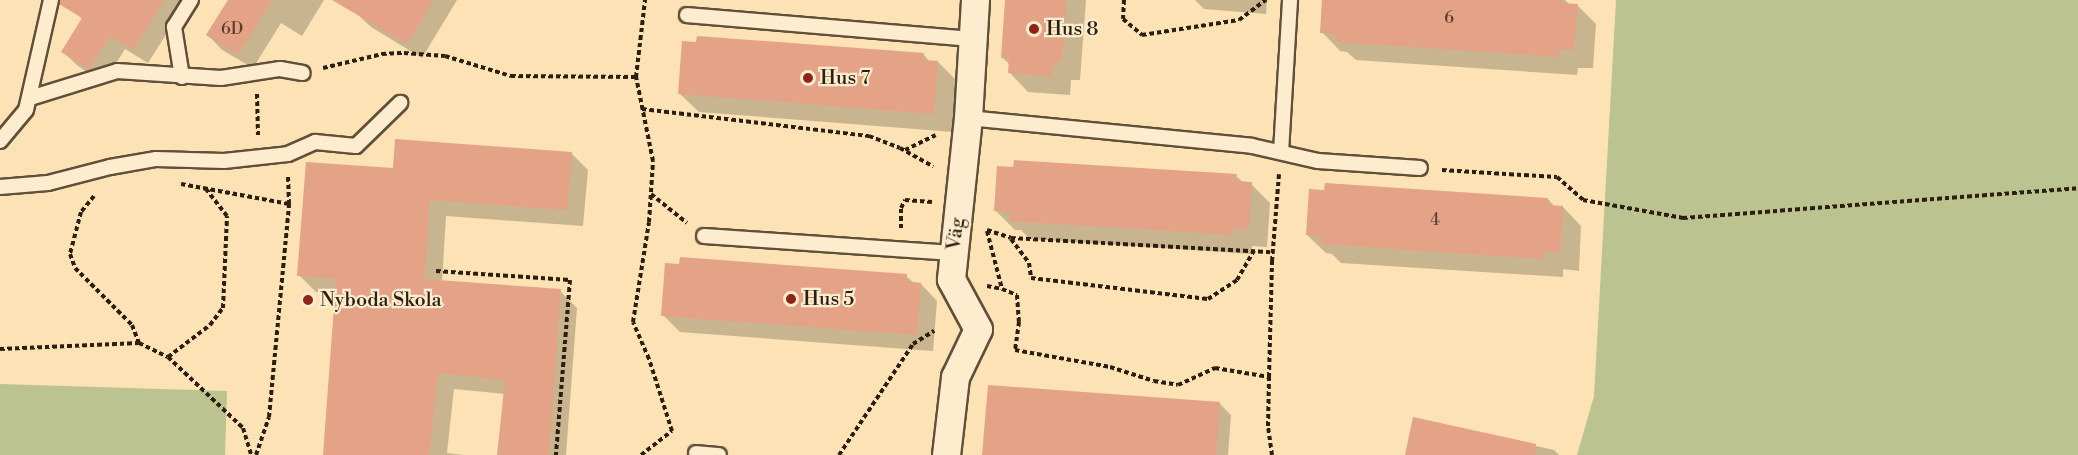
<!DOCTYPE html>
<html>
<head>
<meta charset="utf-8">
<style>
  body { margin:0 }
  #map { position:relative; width:2078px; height:455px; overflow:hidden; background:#fce2b4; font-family:"Libre Bodoni",serif }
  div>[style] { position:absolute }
  .green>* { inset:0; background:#bbc490 }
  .shadow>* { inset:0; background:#0003 }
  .building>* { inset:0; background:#e4a386 }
  .path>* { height:4px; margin-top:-2px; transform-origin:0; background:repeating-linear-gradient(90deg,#2c1e10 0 4.5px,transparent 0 7.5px) }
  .roads { filter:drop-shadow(2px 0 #604f39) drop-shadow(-2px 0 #604f39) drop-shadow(0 2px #604f39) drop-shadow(0 -2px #604f39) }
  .lane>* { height:14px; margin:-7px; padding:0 7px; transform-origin:7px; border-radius:7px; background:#fdecce }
  .street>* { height:27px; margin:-13.5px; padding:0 13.5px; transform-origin:13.5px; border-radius:13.5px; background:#fdecce }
  .dots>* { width:16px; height:16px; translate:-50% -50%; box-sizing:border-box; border:3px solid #fdecce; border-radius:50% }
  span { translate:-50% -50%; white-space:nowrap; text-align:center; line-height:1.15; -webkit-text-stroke:4.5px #fdecce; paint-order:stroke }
  .number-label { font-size:16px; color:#5a3f2e }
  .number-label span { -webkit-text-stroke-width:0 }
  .poi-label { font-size:20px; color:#2c1e10 }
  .left { translate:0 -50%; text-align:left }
  .street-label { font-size:20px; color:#2c1e10 }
</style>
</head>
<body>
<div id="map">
  <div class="green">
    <div style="clip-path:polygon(1616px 0,2078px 0,2078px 455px,1577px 455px,1594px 396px)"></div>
    <div style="clip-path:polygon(0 384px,227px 391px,225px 455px,0 455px)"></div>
  </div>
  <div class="shadow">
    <div style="clip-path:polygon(83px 0,188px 0,148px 63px,125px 49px,104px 83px,78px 66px,63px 52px,83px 20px,75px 12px)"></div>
    <div style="clip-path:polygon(230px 0,324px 0,302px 36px,281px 23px,253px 68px,222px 50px,208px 35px)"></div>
    <div style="clip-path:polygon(364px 0,457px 0,422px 58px,371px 27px,356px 13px)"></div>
    <div style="clip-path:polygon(1007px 0,1086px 0,1080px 80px,1071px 80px,1070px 95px,1028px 92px,1010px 73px,1010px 65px,1002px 57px)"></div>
    <div style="clip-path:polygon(1195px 0,1267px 0,1266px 14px,1204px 9px)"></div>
    <div style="clip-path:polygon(1324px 0,1565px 0,1570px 5px,1577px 5px,1596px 24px,1593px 68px,1578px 68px,1577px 75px,1356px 60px,1347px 52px,1340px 51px,1322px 32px)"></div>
    <div style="clip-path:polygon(923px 54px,930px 62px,938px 62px,957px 81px,953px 132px,699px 112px,680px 94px)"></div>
    <div style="clip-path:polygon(571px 153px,588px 170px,583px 226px,446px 216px,442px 282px,560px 291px,577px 308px,566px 455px,498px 455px,505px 394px,454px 389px,447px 453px,463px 455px,325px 455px,337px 294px,316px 292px,299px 275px,394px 170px)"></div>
    <div style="clip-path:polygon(1236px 176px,1244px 183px,1251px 184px,1270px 203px,1267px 247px,1252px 246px,1251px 254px,1030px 239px,1021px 230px,1015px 230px,996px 211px)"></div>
    <div style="clip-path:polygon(1548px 199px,1555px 207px,1563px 207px,1581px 226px,1579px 271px,1563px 269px,1563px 277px,1341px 263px,1332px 254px,1326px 253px,1307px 235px)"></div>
    <div style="clip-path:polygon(906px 276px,914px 283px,921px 284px,937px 301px,933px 351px,680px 332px,663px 315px)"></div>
    <div style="clip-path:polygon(1220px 404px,1231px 415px,1228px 455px,984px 455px)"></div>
    <div style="clip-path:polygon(1414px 419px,1554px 450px,1559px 455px,1406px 455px)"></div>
  </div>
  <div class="building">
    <div style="clip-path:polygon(60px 0,164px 0,133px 50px,110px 36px,89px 69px,61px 52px,82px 18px,59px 4px)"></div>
    <div style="clip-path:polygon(228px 0,272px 0,238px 55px,206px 35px)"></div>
    <div style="clip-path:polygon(332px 0,434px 0,407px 44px)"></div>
    <div style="clip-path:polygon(1005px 0,1066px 0,1062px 62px,1053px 62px,1052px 76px,1008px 73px,1009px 59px,1001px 58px)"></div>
    <div style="clip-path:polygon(1322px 0,1562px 0,1562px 3px,1578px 4px,1574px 50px,1559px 49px,1559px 57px,1335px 42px,1336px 34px,1320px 33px)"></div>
    <div style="clip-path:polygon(697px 36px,924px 53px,923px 60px,938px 61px,934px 114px,678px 94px,682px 41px,696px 42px)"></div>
    <div style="clip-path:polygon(395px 139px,572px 152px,567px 210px,430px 200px,424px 279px,561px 289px,549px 455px,497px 455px,505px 380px,438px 373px,429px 455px,323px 455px,336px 279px,297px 276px,306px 162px,393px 168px)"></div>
    <div style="clip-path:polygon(1014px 160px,1237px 174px,1236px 181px,1252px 182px,1249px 229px,1233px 228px,1233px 235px,1010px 221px,1010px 212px,994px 211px,997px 166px,1013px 167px)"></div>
    <div style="clip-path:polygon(1325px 183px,1548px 198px,1548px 205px,1563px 206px,1560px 252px,1545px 251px,1544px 259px,1321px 244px,1322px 236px,1306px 235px,1309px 189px,1324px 190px)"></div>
    <div style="clip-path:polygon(680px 257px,907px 274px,906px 281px,921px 283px,917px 335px,661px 316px,665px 263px,679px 264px)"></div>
    <div style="clip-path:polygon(988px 385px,1220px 402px,1216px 455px,982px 455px)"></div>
    <div style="clip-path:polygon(1413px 417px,1536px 444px,1535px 455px,1405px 455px)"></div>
  </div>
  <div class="path">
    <div style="left:1124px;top:0;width:19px;rotate:93deg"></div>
    <div style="left:1123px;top:19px;width:25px;rotate:40deg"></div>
    <div style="left:1142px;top:35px;width:98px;rotate:-8.8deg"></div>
    <div style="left:1239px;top:20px;width:34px;rotate:-37deg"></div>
    <div style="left:323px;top:68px;width:61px;rotate:-13.3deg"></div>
    <div style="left:382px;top:54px;width:22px;rotate:-3deg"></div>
    <div style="left:404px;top:53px;width:41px;rotate:4.2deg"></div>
    <div style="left:445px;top:56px;width:69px;rotate:16.9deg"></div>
    <div style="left:511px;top:76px;width:125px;rotate:0.5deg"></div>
    <div style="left:257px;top:94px;width:41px;rotate:88.6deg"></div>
    <div style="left:642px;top:109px;width:229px;rotate:6.8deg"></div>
    <div style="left:869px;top:136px;width:33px;rotate:21deg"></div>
    <div style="left:900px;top:148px;width:38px;rotate:29deg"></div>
    <div style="left:905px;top:150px;width:34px;rotate:-26deg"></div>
    <div style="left:1442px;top:170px;width:115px;rotate:3.5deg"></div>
    <div style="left:1557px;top:177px;width:35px;rotate:41deg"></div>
    <div style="left:1583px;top:200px;width:102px;rotate:10.2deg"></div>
    <div style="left:1683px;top:218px;width:396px;rotate:-4.3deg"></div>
    <div style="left:181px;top:184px;width:110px;rotate:10.5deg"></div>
    <div style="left:289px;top:204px;width:27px;rotate:-92deg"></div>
    <div style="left:651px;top:194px;width:46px;rotate:38.9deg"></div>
    <div style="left:94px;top:196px;width:21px;rotate:129deg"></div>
    <div style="left:81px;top:212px;width:43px;rotate:104.7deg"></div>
    <div style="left:70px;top:254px;width:15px;rotate:70deg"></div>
    <div style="left:75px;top:268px;width:81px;rotate:45deg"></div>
    <div style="left:132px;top:325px;width:19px;rotate:69deg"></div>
    <div style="left:139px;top:343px;width:32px;rotate:26deg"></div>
    <div style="left:168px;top:357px;width:53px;rotate:-37.3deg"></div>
    <div style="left:210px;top:325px;width:21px;rotate:-53deg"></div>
    <div style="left:223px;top:308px;width:92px;rotate:-87.5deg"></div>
    <div style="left:227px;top:216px;width:37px;rotate:-128deg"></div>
    <div style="left:901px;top:228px;width:20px;rotate:-90deg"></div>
    <div style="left:901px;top:208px;width:9px;rotate:-63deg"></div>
    <div style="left:905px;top:200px;width:27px;rotate:4deg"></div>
    <div style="left:987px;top:230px;width:25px;rotate:18deg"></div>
    <div style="left:1011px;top:238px;width:262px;rotate:3.1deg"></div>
    <div style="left:987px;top:231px;width:60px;rotate:75.5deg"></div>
    <div style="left:1002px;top:289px;width:16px;rotate:22deg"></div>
    <div style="left:1017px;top:295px;width:27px;rotate:86deg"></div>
    <div style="left:1019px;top:322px;width:28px;rotate:98deg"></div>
    <div style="left:1015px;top:350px;width:97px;rotate:10.1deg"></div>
    <div style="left:1110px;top:367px;width:46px;rotate:17.7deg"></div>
    <div style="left:1154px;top:381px;width:24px;rotate:9deg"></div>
    <div style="left:1178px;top:385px;width:41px;rotate:-24.7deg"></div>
    <div style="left:1215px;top:368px;width:55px;rotate:9.5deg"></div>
    <div style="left:1011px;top:239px;width:30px;rotate:53deg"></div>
    <div style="left:1029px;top:263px;width:15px;rotate:82deg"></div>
    <div style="left:1031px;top:278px;width:178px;rotate:6.8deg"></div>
    <div style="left:1208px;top:299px;width:35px;rotate:-33deg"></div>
    <div style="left:1237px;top:280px;width:34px;rotate:-60deg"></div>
    <div style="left:436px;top:271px;width:134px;rotate:3.8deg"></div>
    <div style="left:570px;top:280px;width:176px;rotate:94.6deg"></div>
    <div style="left:987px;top:286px;width:15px;rotate:11deg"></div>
    <div style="left:0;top:349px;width:139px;rotate:-2.5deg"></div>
    <div style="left:168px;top:357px;width:103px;rotate:43.4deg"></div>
    <div style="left:243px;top:428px;width:28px;rotate:73deg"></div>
    <div style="left:256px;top:455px;width:40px;rotate:-71.1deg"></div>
    <div style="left:269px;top:417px;width:214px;rotate:-84.6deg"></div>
    <div style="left:641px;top:455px;width:39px;rotate:-38deg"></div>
    <div style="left:672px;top:431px;width:76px;rotate:-107.7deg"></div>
    <div style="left:649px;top:359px;width:40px;rotate:-113.4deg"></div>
    <div style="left:633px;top:322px;width:101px;rotate:-80.9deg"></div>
    <div style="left:649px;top:222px;width:61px;rotate:-86.2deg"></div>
    <div style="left:653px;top:161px;width:86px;rotate:-101.4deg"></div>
    <div style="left:636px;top:77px;width:78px;rotate:-83.3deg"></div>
    <div style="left:839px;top:455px;width:133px;rotate:-56.3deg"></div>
    <div style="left:913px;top:344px;width:25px;rotate:-32deg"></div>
    <div style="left:1272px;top:455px;width:29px;rotate:-98deg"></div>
    <div style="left:1268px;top:426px;width:49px;rotate:-88.8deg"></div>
    <div style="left:1269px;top:377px;width:116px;rotate:-88.5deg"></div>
    <div style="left:1272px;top:261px;width:87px;rotate:-85.4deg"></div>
  </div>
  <div class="roads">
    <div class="lane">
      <div style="left:687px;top:15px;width:285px;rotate:4.8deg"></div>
      <div style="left:182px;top:77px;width:51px;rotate:-99.1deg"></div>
      <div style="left:174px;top:27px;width:32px;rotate:-58deg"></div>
      <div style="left:30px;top:98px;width:91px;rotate:-17.2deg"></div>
      <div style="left:117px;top:71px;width:104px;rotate:3.9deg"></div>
      <div style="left:221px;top:78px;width:60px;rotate:-8.7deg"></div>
      <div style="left:280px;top:69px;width:23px;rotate:10deg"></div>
      <div style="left:968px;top:118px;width:285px;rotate:5.6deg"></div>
      <div style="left:1252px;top:146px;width:68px;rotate:12.8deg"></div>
      <div style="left:1318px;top:161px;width:102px;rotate:3.9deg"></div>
      <div style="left:0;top:141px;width:40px;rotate:-50deg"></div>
      <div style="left:26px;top:110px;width:113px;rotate:-77.2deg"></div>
      <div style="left:1281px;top:152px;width:152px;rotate:-86.6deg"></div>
      <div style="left:0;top:187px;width:48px;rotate:-4.8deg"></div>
      <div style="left:48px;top:183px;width:64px;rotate:-14.5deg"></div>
      <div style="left:110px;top:167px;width:47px;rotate:-9.9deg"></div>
      <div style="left:156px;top:159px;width:68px;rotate:1.7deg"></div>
      <div style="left:224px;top:161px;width:64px;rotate:-6.2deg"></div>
      <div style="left:288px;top:154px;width:30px;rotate:-24deg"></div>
      <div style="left:315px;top:142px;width:41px;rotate:5.6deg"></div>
      <div style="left:356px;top:146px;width:62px;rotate:-44.3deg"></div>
      <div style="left:704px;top:236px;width:250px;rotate:3.9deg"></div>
      <div style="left:696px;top:453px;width:23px;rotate:5deg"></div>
    </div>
    <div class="street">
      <div style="left:946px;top:455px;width:79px;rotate:-83.4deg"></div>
      <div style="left:955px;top:377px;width:53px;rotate:-64.4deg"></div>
      <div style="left:978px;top:329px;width:57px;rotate:-118.4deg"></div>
      <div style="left:951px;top:279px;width:162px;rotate:-84deg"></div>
      <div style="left:968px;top:118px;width:118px;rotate:-86.6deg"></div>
    </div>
  </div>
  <div class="dots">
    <div style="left:1034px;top:29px;background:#8f2418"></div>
    <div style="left:808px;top:78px;background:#8f2418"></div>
    <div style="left:791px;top:299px;background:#8f2418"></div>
    <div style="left:308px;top:300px;background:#8f2418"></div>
  </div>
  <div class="number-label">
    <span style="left:1449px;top:18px">6</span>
    <span style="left:232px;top:29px">6D</span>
    <span style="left:1435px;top:220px">4</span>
  </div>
  <div class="poi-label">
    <span class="left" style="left:1046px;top:29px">Hus 8</span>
    <span class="left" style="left:820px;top:78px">Hus 7</span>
    <span class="left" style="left:803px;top:299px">Hus 5</span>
    <span class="left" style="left:320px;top:300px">Nyboda Skola</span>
  </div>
  <div class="street-label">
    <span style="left:956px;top:234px;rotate:-83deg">Väg</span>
  </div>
</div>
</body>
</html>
